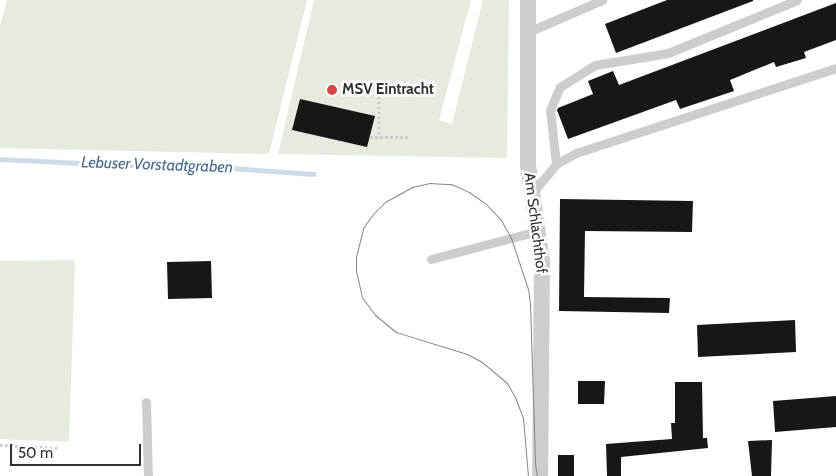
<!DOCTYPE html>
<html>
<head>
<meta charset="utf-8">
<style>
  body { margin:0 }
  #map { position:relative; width:836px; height:476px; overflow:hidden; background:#fff; font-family:Cabin,sans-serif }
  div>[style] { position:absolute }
  .green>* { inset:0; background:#e5ebdf }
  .stream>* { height:5px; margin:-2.5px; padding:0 2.5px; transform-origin:2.5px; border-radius:2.5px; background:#cedce9 }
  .building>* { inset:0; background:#171717 }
  .path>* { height:3px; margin-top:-1.5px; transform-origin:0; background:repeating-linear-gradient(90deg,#cacaca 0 2.5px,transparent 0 5px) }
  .service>* { height:9px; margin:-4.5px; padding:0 4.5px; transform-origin:4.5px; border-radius:4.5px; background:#cdcdcd }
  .minor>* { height:16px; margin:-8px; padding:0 8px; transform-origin:8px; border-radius:8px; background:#cdcdcd }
  .tram>* { height:1px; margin:-0.5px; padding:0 0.5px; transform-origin:0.5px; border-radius:0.5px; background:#858585 }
  .dots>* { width:14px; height:14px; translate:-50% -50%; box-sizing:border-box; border:2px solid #fff; border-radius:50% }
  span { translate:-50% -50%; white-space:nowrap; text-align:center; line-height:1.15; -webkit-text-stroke:5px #fff; paint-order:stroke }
  .poi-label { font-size:15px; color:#303030; font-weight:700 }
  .left { translate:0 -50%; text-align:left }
  .street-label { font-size:15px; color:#303030 }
  .water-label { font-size:16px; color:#46698a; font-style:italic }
  .scale { position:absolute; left:10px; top:444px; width:131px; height:22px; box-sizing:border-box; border:2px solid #303030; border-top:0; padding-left:6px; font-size:15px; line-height:18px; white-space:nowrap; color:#303030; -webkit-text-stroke:4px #fff; paint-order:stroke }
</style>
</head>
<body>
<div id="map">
  <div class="green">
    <div style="clip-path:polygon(7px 0,307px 0,269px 154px,0 148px,0 26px)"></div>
    <div style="clip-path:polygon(314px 0,471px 0,439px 120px,452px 124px,483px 0,509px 0,507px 158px,278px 154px)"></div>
    <div style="clip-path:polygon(75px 260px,69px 442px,0 439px,0 261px)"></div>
  </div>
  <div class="stream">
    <div style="left:0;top:159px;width:121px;rotate:2.8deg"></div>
    <div style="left:121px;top:165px;width:69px"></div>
    <div style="left:190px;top:165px;width:124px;rotate:4.2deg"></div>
  </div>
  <div class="building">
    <div style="clip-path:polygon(667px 0,753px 0,753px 1px,616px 53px,605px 24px)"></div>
    <div style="clip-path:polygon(836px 3px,836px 40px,804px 52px,806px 58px,776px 67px,774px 62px,730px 80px,734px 91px,680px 109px,676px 100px,568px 139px,557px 110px,558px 108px,593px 94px,588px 81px,613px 71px,619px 85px)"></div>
    <div style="clip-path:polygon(300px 99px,375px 116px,367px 147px,292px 130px)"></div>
    <div style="clip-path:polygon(560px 199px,693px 201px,692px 232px,585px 231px,584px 297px,670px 298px,669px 313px,559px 311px)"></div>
    <div style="clip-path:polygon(211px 261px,212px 298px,168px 299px,167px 262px)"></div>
    <div style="clip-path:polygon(795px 320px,796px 352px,698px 357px,697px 325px)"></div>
    <div style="clip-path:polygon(578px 381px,605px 381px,604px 404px,578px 404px)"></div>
    <div style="clip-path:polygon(675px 382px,702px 382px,703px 438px,707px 438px,708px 448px,621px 457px,621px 452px,621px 476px,607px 476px,606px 444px,672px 439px,671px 423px,675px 423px)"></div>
    <div style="clip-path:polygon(836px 396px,836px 427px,775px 432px,773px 401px)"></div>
    <div style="clip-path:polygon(772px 440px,771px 476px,752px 476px,748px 441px)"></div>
    <div style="clip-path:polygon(558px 455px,574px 455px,574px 476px,558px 476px)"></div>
  </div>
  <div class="path">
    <div style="left:379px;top:96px;width:41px;rotate:90deg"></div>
    <div style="left:370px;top:137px;width:40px"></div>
    <div style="left:0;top:445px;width:59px;rotate:2.9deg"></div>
  </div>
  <div class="service">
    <div style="left:528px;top:32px;width:81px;rotate:-23.4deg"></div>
    <div style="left:556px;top:164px;width:54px;rotate:-96.3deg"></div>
    <div style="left:550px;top:110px;width:25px;rotate:-67deg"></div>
    <div style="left:560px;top:87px;width:41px;rotate:-32.2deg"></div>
    <div style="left:595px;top:65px;width:74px;rotate:-9.3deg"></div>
    <div style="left:668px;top:53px;width:139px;rotate:-22.3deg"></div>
    <div style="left:532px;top:193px;width:38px;rotate:-50deg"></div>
    <div style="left:556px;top:164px;width:23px;rotate:-29deg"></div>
    <div style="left:576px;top:153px;width:274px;rotate:-18.1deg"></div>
    <div style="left:431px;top:259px;width:111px;rotate:-14.7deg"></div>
    <div style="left:146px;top:402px;width:74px;rotate:88.5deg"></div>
  </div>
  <div class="minor">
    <div style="left:528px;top:0;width:165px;rotate:90deg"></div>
    <div style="left:528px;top:165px;width:97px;rotate:81.7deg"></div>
    <div style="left:542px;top:261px;width:215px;rotate:90.5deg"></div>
  </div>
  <div class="tram">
    <div style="left:528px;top:476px;width:58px;rotate:-94.9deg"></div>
    <div style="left:523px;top:418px;width:22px;rotate:-111deg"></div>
    <div style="left:515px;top:397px;width:16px;rotate:-120deg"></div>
    <div style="left:507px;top:383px;width:33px;rotate:-140deg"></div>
    <div style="left:482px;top:362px;width:17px;rotate:-152deg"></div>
    <div style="left:467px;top:354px;width:74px;rotate:-162.8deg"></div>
    <div style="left:396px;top:332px;width:27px;rotate:-141deg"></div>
    <div style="left:375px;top:315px;width:22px;rotate:-126deg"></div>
    <div style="left:362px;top:297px;width:28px;rotate:-103deg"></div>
    <div style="left:356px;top:270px;width:13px;rotate:-90deg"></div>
    <div style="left:356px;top:257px;width:30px;rotate:-76deg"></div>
    <div style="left:363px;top:228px;width:17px;rotate:-54deg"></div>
    <div style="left:373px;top:214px;width:17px;rotate:-45deg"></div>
    <div style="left:385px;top:202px;width:31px;rotate:-29deg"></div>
    <div style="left:412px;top:187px;width:17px;rotate:-13deg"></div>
    <div style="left:429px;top:183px;width:22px;rotate:3deg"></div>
    <div style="left:451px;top:184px;width:20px;rotate:24deg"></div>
    <div style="left:469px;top:192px;width:21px;rotate:35deg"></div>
    <div style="left:486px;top:204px;width:22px;rotate:47deg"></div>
    <div style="left:501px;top:220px;width:21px;rotate:61deg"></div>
    <div style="left:511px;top:238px;width:54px;rotate:71.6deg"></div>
    <div style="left:528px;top:289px;width:14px;rotate:82deg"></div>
    <div style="left:530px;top:303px;width:161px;rotate:88.2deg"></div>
    <div style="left:535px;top:464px;width:12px;rotate:81deg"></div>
  </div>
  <div class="dots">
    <div style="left:332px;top:90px;background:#d44745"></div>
  </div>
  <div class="poi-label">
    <span class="left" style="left:342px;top:90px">MSV Eintracht</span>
  </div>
  <div class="street-label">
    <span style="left:535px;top:223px;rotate:83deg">Am Schlachthof</span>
  </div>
  <div class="water-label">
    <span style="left:157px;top:165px;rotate:2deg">Lebuser Vorstadtgraben</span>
  </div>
  <div class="scale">50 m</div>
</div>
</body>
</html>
